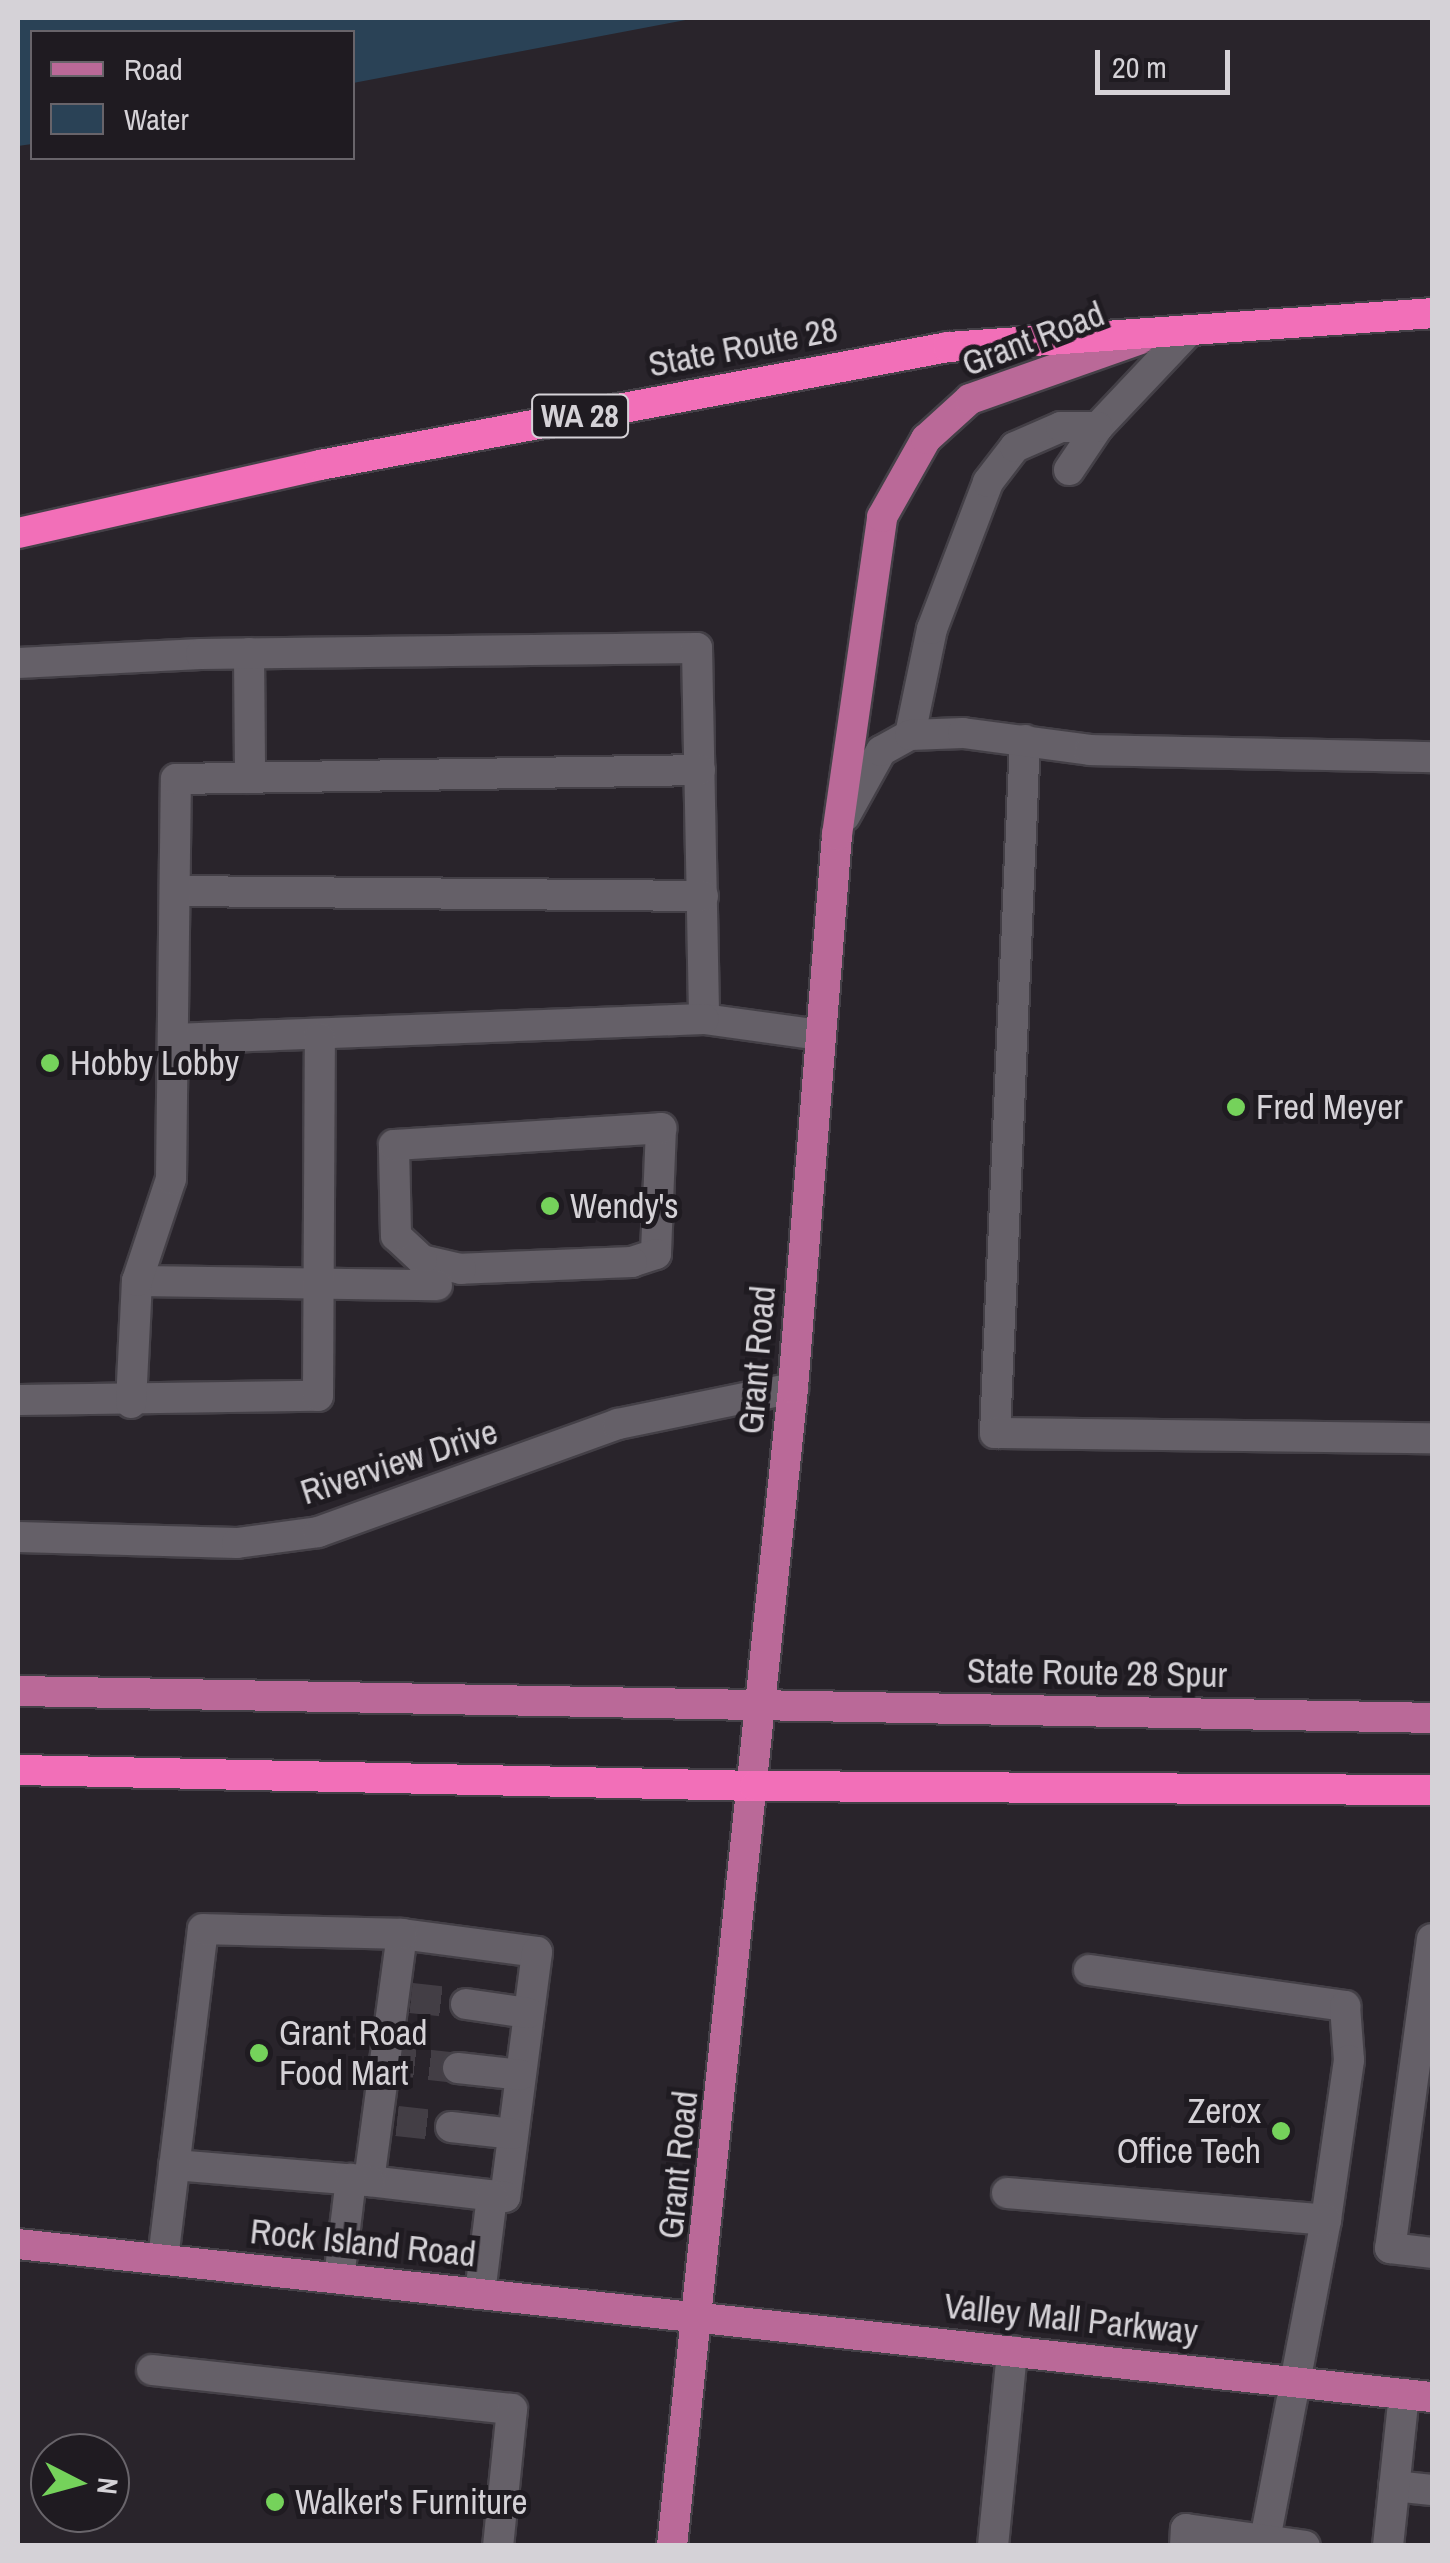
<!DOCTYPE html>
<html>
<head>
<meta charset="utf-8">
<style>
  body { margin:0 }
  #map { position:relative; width:1450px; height:2563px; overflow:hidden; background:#29242b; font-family:"Archivo Narrow",sans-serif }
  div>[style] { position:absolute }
  .water>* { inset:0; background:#2a4256 }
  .minor-tunnel>* { height:30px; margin-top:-15px; transform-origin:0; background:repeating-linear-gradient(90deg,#433e45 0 30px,transparent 0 45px) }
  .roads { filter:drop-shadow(2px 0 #444047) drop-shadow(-2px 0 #444047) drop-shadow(0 2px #444047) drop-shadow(0 -2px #444047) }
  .minor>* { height:30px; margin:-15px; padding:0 15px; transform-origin:15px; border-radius:15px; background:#656068 }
  .major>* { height:30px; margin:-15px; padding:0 15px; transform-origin:15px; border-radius:15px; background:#ba6998 }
  .highway>* { height:30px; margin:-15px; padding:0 15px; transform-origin:15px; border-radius:15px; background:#f26fb8 }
  .dots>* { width:28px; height:28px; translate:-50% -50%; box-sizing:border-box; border:5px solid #1f1b21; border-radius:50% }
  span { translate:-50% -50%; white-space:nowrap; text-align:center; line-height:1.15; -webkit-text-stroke:10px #1f1b21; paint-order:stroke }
  .shield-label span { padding:2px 8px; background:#1f1b21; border:2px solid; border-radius:8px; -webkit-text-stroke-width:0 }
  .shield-label { font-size:32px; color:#d5d2d7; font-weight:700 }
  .street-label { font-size:35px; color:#d5d2d7 }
  .poi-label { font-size:35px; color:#d5d2d7 }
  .left { translate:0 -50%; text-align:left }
  .right { translate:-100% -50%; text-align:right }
  .frame { position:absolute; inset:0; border:20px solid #d5d2d7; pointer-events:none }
  .legend { position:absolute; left:30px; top:30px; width:325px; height:130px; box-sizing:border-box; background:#1f1b21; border:2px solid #68646a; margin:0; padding:12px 18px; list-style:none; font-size:30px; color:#d5d2d7 }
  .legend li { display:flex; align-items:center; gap:20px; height:50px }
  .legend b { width:50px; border:2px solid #68646a }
  .north { position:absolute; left:30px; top:2433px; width:100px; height:100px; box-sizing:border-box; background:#1f1b21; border:2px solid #68646a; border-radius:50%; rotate:96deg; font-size:28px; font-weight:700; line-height:40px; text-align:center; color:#d5d2d7 }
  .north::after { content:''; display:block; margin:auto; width:35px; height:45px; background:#75d25b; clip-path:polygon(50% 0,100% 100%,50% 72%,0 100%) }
  .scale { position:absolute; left:1095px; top:50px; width:135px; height:45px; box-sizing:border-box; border:5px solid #d5d2d7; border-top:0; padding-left:12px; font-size:30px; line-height:35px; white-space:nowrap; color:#d5d2d7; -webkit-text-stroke:8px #1f1b21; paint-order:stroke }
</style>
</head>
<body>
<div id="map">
  <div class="water">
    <div style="clip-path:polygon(18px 18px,696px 18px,353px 83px,352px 32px,32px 32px,32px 144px,18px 146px)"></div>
  </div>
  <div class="minor-tunnel">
    <div style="left:411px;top:1998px;width:55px;rotate:6.2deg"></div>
    <div style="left:385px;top:2060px;width:73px;rotate:6.3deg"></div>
    <div style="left:397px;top:2121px;width:54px;rotate:6.3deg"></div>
  </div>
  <div class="roads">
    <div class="minor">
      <div style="left:1069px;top:470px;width:52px;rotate:-56deg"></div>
      <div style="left:1098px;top:427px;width:129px;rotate:-46.6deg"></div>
      <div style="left:249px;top:653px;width:125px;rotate:89.5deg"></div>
      <div style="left:18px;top:663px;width:183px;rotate:-2.8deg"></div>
      <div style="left:201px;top:654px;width:496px;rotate:-0.7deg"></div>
      <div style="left:697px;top:648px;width:371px;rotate:88.9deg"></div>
      <div style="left:704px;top:1019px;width:118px;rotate:7.8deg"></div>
      <div style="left:910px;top:735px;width:108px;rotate:-78.3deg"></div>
      <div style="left:932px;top:629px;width:157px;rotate:-69.1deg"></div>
      <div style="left:988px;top:482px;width:44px;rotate:-52.4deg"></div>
      <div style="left:1015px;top:447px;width:50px;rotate:-23.5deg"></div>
      <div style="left:1061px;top:427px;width:37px"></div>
      <div style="left:1025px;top:740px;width:694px;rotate:92.48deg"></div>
      <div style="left:995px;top:1433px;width:437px;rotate:0.7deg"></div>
      <div style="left:845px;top:816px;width:74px;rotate:-61deg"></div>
      <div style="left:881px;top:751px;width:33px;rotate:-29deg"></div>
      <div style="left:910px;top:735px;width:53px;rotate:-2.2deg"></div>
      <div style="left:963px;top:733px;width:128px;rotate:7.6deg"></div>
      <div style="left:1090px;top:750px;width:342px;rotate:1.2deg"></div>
      <div style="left:175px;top:891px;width:528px;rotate:0.54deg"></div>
      <div style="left:173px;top:1039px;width:531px;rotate:-2.16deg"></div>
      <div style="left:661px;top:1128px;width:126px;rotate:92.3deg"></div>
      <div style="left:656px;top:1254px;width:25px;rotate:162deg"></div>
      <div style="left:632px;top:1262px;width:171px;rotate:177.7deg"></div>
      <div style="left:461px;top:1269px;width:40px;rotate:-167deg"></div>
      <div style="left:422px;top:1260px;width:35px;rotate:-137deg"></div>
      <div style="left:396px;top:1236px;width:91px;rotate:-91.3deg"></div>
      <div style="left:394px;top:1145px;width:268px;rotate:-3.6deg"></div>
      <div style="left:137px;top:1281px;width:300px;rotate:0.8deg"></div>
      <div style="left:18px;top:1400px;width:300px;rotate:-0.8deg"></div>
      <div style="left:318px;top:1396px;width:358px;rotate:-89.7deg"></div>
      <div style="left:131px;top:1403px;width:122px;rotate:-87.2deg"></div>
      <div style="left:137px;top:1281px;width:108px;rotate:-71.6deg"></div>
      <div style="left:171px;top:1179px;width:400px;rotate:-89.3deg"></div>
      <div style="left:176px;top:779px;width:524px;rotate:-0.98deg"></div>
      <div style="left:18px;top:1537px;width:219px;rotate:1.6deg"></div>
      <div style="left:237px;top:1543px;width:82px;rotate:-7.7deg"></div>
      <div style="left:318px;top:1532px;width:319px;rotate:-19.8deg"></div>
      <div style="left:618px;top:1424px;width:179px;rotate:-11.6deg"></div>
      <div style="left:402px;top:1934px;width:136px;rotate:7.6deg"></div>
      <div style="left:537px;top:1952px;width:247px;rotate:97.4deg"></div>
      <div style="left:505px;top:2197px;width:137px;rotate:-173.3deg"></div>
      <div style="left:369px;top:2181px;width:249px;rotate:-82.4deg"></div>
      <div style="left:1432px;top:1939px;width:312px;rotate:97.7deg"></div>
      <div style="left:1390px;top:2248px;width:42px;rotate:6.8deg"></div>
      <div style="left:1089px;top:1970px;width:259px;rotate:8deg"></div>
      <div style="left:1345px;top:2006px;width:54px;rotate:85.8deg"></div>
      <div style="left:1349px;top:2060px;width:162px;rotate:98.2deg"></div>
      <div style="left:1326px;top:2220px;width:327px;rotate:100.8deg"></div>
      <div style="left:466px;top:2004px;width:63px;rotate:8.3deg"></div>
      <div style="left:458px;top:2068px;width:63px;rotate:6.3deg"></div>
      <div style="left:451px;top:2127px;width:62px;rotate:6.4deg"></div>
      <div style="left:174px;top:2165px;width:196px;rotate:4.7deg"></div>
      <div style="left:1007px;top:2193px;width:320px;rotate:4.8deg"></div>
      <div style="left:163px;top:2259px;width:332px;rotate:-83.1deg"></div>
      <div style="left:203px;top:1929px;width:199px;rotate:1.4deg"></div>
      <div style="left:339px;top:2278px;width:100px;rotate:-83.1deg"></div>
      <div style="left:480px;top:2293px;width:98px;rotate:-82.9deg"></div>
      <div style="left:152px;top:2370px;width:362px;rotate:6.2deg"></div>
      <div style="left:512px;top:2409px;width:138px;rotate:95.8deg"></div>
      <div style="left:1394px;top:2486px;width:38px;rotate:6deg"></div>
      <div style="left:993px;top:2546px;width:196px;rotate:-84.4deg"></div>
      <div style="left:1185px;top:2546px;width:17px;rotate:-87deg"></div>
      <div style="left:1186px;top:2529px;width:120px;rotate:8.1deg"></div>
      <div style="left:1388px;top:2546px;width:153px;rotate:-84deg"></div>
    </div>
    <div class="major">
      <div style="left:18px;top:1691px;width:1414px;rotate:1.09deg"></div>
      <div style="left:18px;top:2244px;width:1422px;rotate:6.18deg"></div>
      <div style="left:672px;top:2546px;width:1164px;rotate:-84.03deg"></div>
      <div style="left:793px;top:1388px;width:555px;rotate:-85.45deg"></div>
      <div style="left:837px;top:835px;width:321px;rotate:-81.9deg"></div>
      <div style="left:882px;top:517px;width:90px;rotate:-60.6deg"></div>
      <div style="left:926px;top:439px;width:59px;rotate:-42.3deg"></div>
      <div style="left:970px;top:399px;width:180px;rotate:-19.4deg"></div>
    </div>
    <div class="highway">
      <div style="left:18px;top:533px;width:310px;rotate:-12.7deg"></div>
      <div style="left:320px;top:465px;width:639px;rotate:-10.64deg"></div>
      <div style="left:948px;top:347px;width:485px;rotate:-4deg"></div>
      <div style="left:18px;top:1770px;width:737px;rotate:1.24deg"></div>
      <div style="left:755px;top:1786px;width:677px;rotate:0.34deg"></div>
    </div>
  </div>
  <div class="dots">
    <div style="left:50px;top:1063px;background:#75d25b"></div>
    <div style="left:1236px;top:1107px;background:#75d25b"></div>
    <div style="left:550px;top:1206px;background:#75d25b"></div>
    <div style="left:259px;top:2053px;background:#75d25b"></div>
    <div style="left:1281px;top:2131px;background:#75d25b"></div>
    <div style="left:275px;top:2502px;background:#75d25b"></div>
  </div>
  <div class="shield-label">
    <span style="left:580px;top:416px">WA 28</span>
  </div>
  <div class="street-label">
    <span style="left:1033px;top:339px;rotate:-21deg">Grant Road</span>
    <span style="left:743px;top:347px;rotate:-11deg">State Route 28</span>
    <span style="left:757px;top:1360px;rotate:-85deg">Grant Road</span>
    <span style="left:399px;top:1462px;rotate:-18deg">Riverview Drive</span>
    <span style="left:1097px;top:1673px;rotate:1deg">State Route 28 Spur</span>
    <span style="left:678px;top:2165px;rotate:-84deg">Grant Road</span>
    <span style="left:363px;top:2243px;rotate:6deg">Rock Island Road</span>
    <span style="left:1071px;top:2319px;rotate:6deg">Valley Mall Parkway</span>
  </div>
  <div class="poi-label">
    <span class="left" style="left:70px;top:1063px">Hobby Lobby</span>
    <span class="left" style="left:1256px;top:1107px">Fred Meyer</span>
    <span class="left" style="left:570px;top:1206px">Wendy's</span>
    <span class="left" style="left:279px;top:2053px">Grant Road<br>Food Mart</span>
    <span class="right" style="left:1261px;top:2131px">Zerox<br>Office Tech</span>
    <span class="left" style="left:295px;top:2502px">Walker's Furniture</span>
  </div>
  <div class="frame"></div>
  <ul class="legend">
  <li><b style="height:12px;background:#ba6998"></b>Road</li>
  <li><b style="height:28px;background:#2a4256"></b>Water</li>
  </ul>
  <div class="north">N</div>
  <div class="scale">20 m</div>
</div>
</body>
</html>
